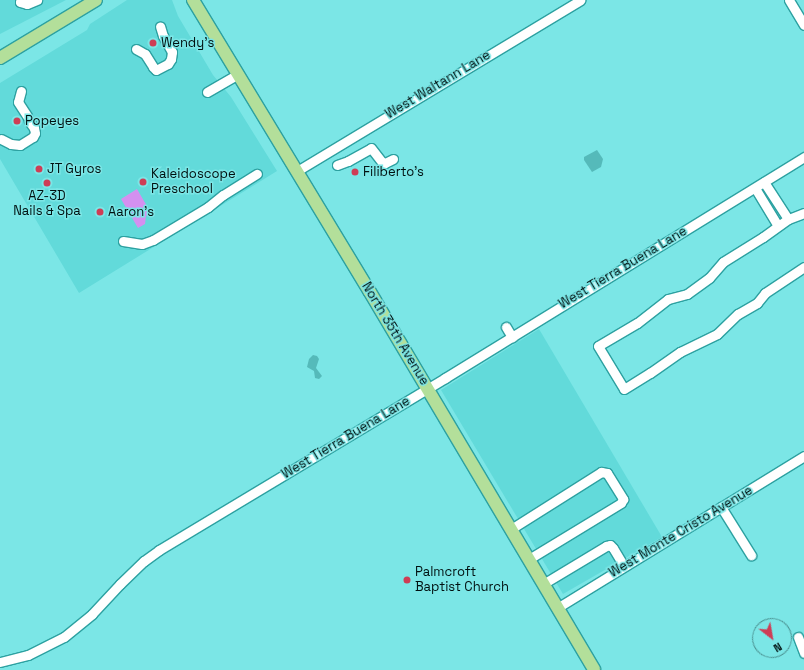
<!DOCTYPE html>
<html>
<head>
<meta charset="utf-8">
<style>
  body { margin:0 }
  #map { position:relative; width:804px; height:670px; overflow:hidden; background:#7be6e6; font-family:"Space Grotesk",sans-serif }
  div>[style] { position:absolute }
  .built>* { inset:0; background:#62dada }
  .green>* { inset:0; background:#d490f0 }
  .water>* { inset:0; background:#55baba }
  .roads { filter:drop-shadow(1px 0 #2da1a1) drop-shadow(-1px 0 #2da1a1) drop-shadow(0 1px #2da1a1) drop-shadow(0 -1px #2da1a1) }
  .minor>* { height:9px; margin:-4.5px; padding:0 4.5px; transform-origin:4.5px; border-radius:4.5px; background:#fff }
  .major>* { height:12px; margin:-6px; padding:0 6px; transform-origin:6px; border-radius:6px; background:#b3df9a }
  .dots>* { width:11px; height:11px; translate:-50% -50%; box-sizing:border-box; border:2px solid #7be6e6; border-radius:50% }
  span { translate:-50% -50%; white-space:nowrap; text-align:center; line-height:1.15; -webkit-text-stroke:3px #7be6e6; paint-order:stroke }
  .poi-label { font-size:13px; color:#001010 }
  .left { translate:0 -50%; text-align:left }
  .street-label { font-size:13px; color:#001010 }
  .north { position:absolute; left:752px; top:618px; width:40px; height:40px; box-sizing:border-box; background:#7be6e6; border:1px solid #4a9090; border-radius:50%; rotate:149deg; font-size:11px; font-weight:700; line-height:16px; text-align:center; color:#001010 }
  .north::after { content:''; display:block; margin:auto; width:14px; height:18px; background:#ce3d55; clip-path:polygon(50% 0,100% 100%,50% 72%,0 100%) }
</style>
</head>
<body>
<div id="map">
  <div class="built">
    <div style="clip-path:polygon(0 0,66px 0,0 34px)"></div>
    <div style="clip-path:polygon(127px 0,172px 0,178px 16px,213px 75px,231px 97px,277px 171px,79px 293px,0 159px,0 83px,87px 30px,90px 24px)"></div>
    <div style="clip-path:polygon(539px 329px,662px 537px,563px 594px,441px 390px)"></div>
  </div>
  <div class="green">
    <div style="clip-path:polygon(137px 189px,151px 213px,146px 216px,145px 224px,138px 228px,121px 199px)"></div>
  </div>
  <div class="water">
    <div style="clip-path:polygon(597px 150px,603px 159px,601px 167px,592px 172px,584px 160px,584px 157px)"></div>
    <div style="clip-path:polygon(313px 355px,317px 356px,319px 359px,316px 368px,322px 376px,319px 379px,315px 378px,314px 371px,307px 367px,309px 359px)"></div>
  </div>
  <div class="roads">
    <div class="minor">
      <div style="left:21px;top:0;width:2px;rotate:117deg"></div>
      <div style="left:20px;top:2px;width:7px;rotate:16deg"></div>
      <div style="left:27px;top:4px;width:11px;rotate:-22deg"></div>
      <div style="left:789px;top:0;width:29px;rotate:59deg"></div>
      <div style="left:136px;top:49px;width:10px;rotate:29deg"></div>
      <div style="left:145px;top:54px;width:15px;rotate:58deg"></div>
      <div style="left:153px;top:67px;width:4px;rotate:45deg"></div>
      <div style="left:156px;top:70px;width:13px;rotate:-27deg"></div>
      <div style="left:168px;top:64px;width:6px;rotate:-59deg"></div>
      <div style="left:171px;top:59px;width:7px;rotate:-82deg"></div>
      <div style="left:172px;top:52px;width:18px;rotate:-119deg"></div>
      <div style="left:163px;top:36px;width:10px;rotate:-107deg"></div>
      <div style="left:21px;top:91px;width:11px;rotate:105deg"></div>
      <div style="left:18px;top:102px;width:17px;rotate:57deg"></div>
      <div style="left:207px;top:92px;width:36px;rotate:-30deg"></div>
      <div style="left:1px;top:139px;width:11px;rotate:27deg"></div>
      <div style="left:11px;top:144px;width:9px;rotate:6deg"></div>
      <div style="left:20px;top:145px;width:15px;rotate:-32deg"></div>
      <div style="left:33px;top:137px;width:4px;rotate:-63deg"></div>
      <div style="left:35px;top:133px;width:5px;rotate:-101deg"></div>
      <div style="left:34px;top:128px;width:9px;rotate:-126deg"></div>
      <div style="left:337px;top:165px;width:12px;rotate:-20deg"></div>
      <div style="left:348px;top:161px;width:26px;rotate:-29deg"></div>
      <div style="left:371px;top:148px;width:18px;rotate:52deg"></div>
      <div style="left:382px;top:162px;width:3px;rotate:18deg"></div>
      <div style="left:385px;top:163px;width:9px;rotate:-27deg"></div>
      <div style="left:297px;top:171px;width:331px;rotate:-31.1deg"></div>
      <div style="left:764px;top:182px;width:44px;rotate:57deg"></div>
      <div style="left:755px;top:188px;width:44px;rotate:58.8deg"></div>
      <div style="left:804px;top:213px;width:17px;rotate:159deg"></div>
      <div style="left:788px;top:219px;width:31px;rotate:144deg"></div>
      <div style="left:763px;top:237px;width:47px;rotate:148deg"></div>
      <div style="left:723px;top:262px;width:21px;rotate:131deg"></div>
      <div style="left:709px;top:278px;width:27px;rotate:144deg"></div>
      <div style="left:687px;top:294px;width:20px;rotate:165deg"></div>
      <div style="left:668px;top:299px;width:39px;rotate:142deg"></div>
      <div style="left:637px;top:323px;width:45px;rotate:149.5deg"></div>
      <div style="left:598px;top:346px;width:50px;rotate:58.8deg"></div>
      <div style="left:624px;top:389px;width:31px;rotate:-32deg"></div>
      <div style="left:650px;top:373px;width:37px;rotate:-35deg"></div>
      <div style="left:680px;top:352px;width:41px;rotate:-25.9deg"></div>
      <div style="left:717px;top:334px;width:29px;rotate:-44deg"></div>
      <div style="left:738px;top:314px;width:22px;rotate:-30deg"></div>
      <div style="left:757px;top:303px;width:13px;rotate:-51deg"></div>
      <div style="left:765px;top:293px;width:47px;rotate:-33.7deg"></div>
      <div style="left:123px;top:241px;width:19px;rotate:9deg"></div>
      <div style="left:142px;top:244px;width:12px;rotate:-20deg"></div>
      <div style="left:153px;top:240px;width:64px;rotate:-31deg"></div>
      <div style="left:208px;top:207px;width:19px;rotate:-39deg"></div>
      <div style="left:223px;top:195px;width:40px;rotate:-32deg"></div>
      <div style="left:506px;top:327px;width:12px;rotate:59deg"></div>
      <div style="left:721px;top:507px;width:57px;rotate:58deg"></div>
      <div style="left:511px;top:529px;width:107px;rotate:-32.3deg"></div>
      <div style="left:601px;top:472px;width:6px;rotate:9deg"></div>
      <div style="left:607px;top:473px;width:31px;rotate:58deg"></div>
      <div style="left:623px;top:499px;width:4px;rotate:117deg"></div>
      <div style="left:621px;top:503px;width:108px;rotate:148.7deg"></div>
      <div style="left:543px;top:584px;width:74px;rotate:-31.1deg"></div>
      <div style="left:606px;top:546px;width:4px;rotate:-14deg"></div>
      <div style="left:610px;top:545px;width:4px;rotate:45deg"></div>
      <div style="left:613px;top:548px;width:21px;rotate:59deg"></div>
      <div style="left:557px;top:608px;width:290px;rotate:-31.6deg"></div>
      <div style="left:798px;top:637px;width:17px;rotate:69deg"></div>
      <div style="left:0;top:662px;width:29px;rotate:-14deg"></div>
      <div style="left:28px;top:655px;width:40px;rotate:-26.6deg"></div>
      <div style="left:64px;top:637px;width:36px;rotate:-39deg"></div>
      <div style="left:92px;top:614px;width:41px;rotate:-47deg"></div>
      <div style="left:120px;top:584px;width:33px;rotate:-44deg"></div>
      <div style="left:144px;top:561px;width:19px;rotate:-36deg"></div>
      <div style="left:159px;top:550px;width:334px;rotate:-31deg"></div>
      <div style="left:445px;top:378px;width:422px;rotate:-31.6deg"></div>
    </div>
    <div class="major">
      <div style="left:193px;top:0;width:341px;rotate:58.8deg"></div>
      <div style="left:370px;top:292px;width:439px;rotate:59.3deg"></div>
      <div style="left:0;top:58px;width:112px;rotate:-31.1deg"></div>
    </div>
  </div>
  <div class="dots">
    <div style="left:153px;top:43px;background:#ce3d55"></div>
    <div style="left:17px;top:121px;background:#ce3d55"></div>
    <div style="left:39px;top:169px;background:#ce3d55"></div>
    <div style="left:355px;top:172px;background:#ce3d55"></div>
    <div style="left:143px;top:182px;background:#ce3d55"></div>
    <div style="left:47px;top:183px;background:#ce3d55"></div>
    <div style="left:100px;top:212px;background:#ce3d55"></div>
    <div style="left:407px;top:580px;background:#ce3d55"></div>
  </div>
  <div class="poi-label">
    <span class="left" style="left:161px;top:43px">Wendy's</span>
    <span class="left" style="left:25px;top:121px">Popeyes</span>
    <span class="left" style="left:47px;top:169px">JT Gyros</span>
    <span class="left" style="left:363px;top:172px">Filiberto's</span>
    <span class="left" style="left:151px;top:182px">Kaleidoscope<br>Preschool</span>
    <span style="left:47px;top:204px">AZ-3D<br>Nails &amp; Spa</span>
    <span class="left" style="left:108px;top:212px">Aaron's</span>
    <span class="left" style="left:415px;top:580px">Palmcroft<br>Baptist Church</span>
  </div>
  <div class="street-label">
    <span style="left:438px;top:85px;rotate:-31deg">West Waltann Lane</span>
    <span style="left:623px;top:268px;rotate:-31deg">West Tierra Buena Lane</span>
    <span style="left:395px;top:334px;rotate:59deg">North 35th Avenue</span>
    <span style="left:346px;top:438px;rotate:-31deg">West Tierra Buena Lane</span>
    <span style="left:681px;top:532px;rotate:-31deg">West Monte Cristo Avenue</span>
  </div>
  <div class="north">N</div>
</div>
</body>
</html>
